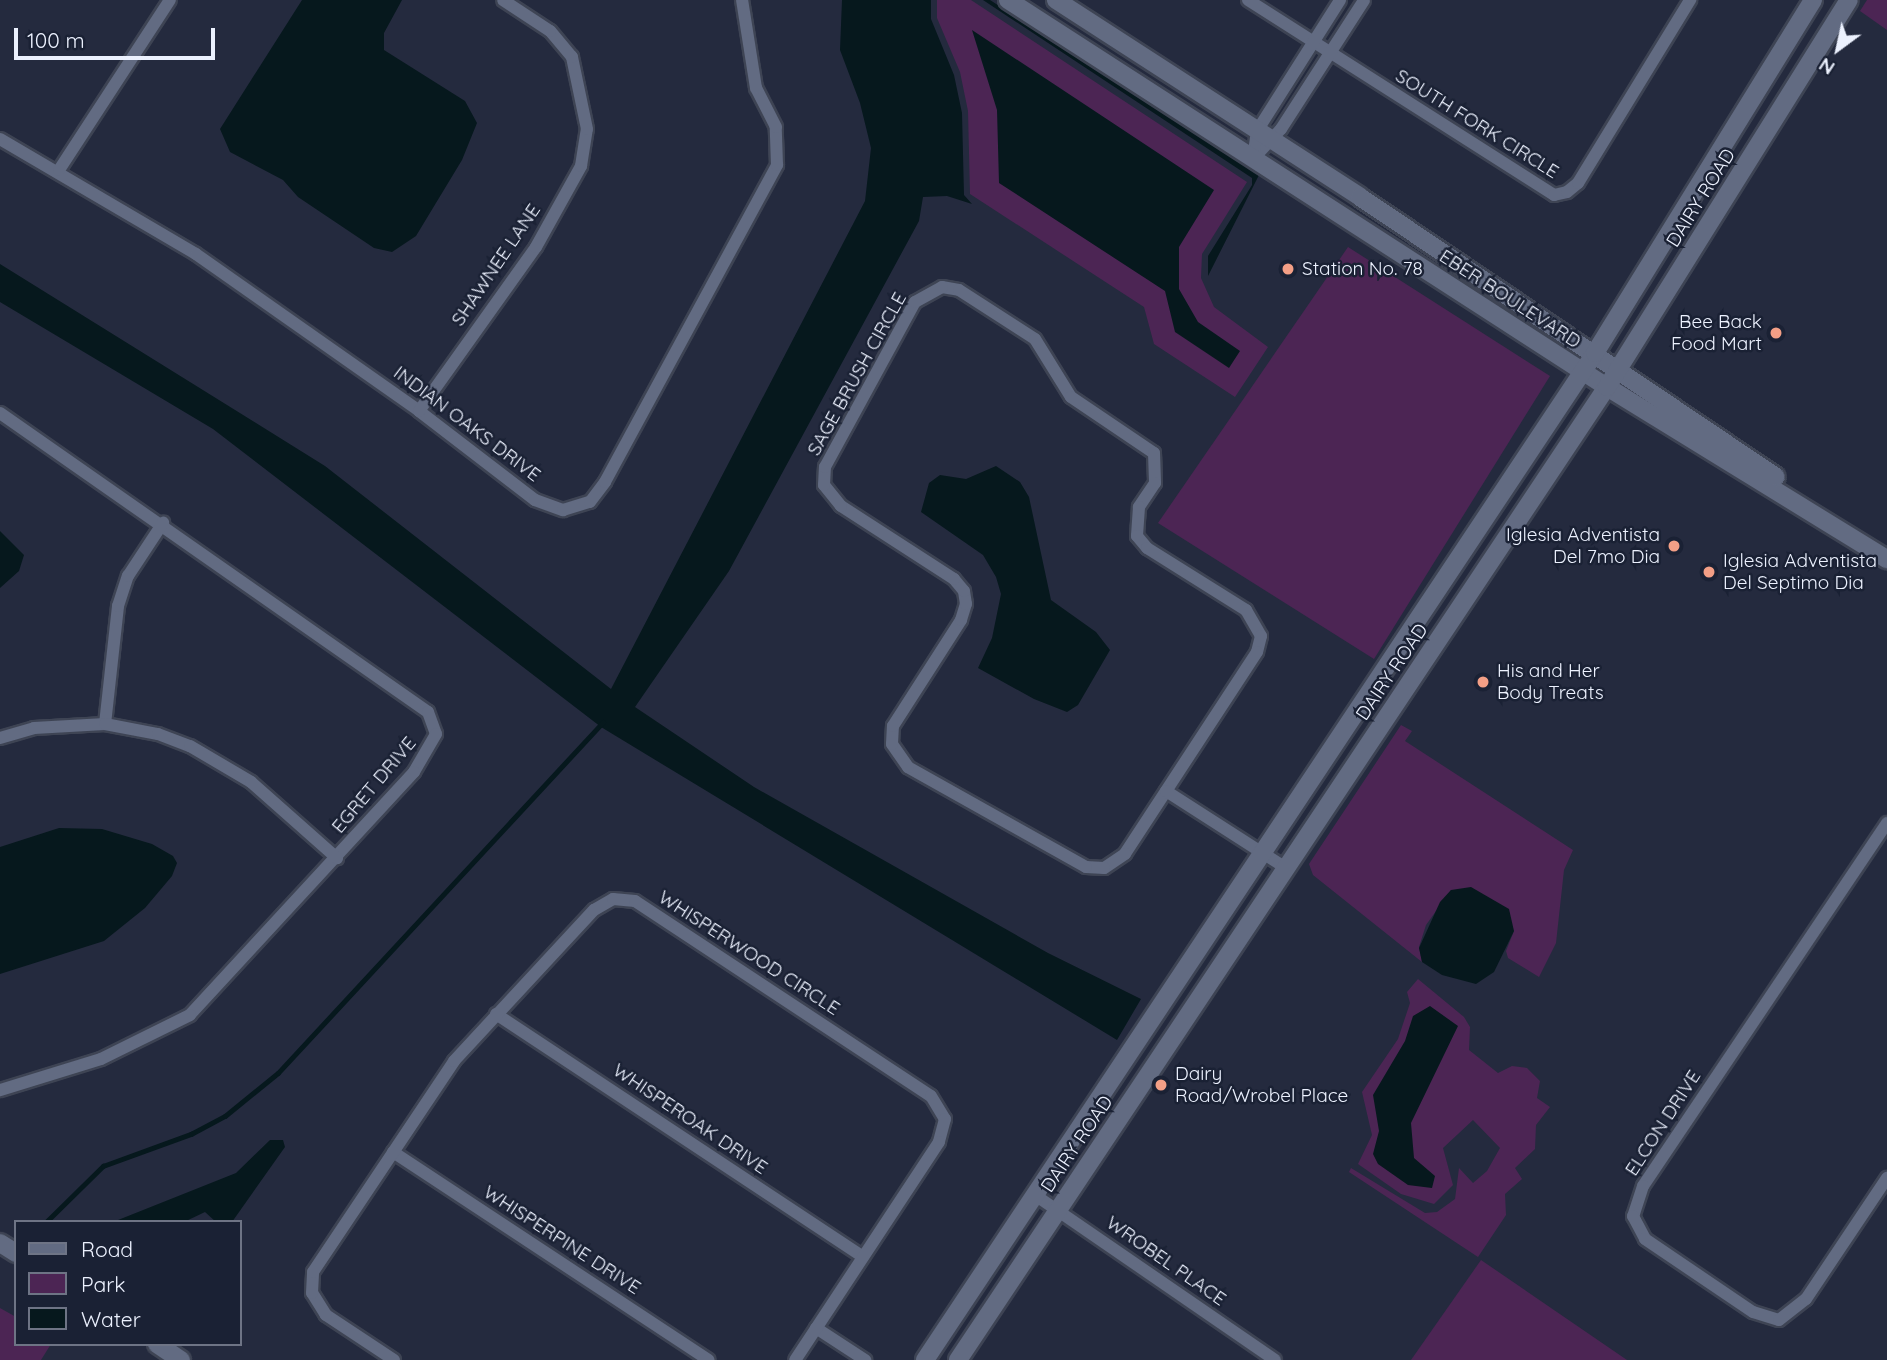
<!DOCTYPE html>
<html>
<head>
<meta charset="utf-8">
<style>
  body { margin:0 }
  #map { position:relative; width:1887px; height:1360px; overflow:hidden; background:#242a3e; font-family:Quicksand,sans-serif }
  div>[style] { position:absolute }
  .green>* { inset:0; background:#4c2554 }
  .water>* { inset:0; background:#06181d }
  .stream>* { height:4.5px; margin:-2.25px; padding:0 2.25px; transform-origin:2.25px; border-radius:2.25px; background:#06181d }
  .roads { filter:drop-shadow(2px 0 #3e4454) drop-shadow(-2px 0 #3e4454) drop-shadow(0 2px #3e4454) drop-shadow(0 -2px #3e4454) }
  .street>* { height:12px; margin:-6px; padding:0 6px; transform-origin:6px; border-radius:6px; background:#626b82 }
  .secondary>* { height:18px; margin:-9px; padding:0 9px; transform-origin:9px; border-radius:9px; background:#626b82 }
  .dots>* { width:19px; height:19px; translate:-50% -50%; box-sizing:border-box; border:4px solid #1a2134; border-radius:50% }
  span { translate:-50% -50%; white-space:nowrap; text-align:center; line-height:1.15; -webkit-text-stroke:5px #1a2134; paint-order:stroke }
  .street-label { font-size:19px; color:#ecf1fe }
  .poi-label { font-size:19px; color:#ecf1fe }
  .left { translate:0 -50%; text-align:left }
  .right { translate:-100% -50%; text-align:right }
  .legend { position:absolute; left:14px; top:1220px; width:228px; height:126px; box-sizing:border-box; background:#1a2134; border:2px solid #6e7485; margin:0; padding:9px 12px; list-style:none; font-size:21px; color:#ecf1fe }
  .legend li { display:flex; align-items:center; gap:14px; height:35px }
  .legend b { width:35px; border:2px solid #6e7485 }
  .north { position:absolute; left:1803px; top:14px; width:70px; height:70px; -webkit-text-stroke:5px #1a2134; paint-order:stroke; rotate:213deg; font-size:19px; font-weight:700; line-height:28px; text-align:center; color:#ecf1fe }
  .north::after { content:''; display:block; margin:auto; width:24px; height:32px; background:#ecf1fe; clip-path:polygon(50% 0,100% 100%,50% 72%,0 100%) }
  .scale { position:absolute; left:14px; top:28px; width:201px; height:32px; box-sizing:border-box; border:4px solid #ecf1fe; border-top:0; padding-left:9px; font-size:21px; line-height:24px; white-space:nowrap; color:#ecf1fe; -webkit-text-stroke:5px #1a2134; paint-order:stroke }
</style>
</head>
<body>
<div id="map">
  <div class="green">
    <div style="clip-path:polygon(937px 0,971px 0,1247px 182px,1202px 254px,1201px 278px,1214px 307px,1268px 347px,1235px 397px,1154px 344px,1144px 307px,970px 194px,968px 111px,960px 72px,937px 18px)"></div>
    <div style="clip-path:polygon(1867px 0,1887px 0,1887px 30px,1860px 11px)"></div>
    <div style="clip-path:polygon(1348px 247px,1550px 376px,1374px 659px,1158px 523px)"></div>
    <div style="clip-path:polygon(1401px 725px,1412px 731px,1405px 741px,1573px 850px,1564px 870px,1556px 943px,1539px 977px,1508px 958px,1506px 951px,1514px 931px,1451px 890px,1426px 925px,1419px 947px,1422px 962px,1313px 875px,1309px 864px)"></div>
    <div style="clip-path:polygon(1418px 979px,1464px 1017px,1470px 1027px,1469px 1050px,1498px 1073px,1512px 1066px,1527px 1068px,1540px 1081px,1537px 1098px,1550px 1107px,1536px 1125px,1535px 1149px,1515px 1168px,1522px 1179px,1505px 1194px,1506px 1215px,1478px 1257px,1349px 1172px,1351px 1168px,1425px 1213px,1437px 1212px,1455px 1199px,1459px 1168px,1473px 1183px,1487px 1171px,1500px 1148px,1473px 1120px,1443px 1148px,1453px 1185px,1434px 1204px,1401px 1194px,1358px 1164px,1372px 1135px,1362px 1092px,1398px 1039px,1410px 1003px,1407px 992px)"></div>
    <div style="clip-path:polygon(1481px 1260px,1627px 1360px,1411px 1360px)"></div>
    <div style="clip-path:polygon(0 1308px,16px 1317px,16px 1344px,51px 1344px,41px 1360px,0 1360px)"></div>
  </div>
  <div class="water">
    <div style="clip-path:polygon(302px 0,402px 0,384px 33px,384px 50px,465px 101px,477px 123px,462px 160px,416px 236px,392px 252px,374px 248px,298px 197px,283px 180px,230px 152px,220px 129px)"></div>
    <div style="clip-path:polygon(842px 0,931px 0,931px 19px,954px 75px,962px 113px,964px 195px,972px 204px,947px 196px,923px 197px,919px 221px,729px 571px,635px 707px,754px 787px,1048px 953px,1141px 999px,1117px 1040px,601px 727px,213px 429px,0 302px,0 264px,325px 466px,611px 689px,865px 201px,871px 148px,860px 103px,840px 50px)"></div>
    <div style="clip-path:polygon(983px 0,990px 0,1259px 175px,1208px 276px,1208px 256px,1252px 185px,1252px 178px)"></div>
    <div style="clip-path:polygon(972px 30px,1214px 190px,1179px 247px,1179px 289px,1198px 322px,1240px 351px,1229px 368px,1175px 332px,1165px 291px,999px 183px,997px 110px)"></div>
    <div style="clip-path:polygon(996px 466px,1020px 482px,1029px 497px,1051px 600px,1096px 632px,1110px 650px,1078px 705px,1067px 712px,1034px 699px,978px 668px,992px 638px,1001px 594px,996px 577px,983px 555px,921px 512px,929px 483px,940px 475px,966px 479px)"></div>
    <div style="clip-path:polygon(0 531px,24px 555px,19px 571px,0 588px)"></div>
    <div style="clip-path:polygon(59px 828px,102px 829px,152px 844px,173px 856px,177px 863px,172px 876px,145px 908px,104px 941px,0 974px,0 847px)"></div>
    <div style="clip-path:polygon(1471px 887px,1509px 909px,1514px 931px,1494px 972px,1476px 984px,1442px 975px,1422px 962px,1419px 948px,1440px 902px,1451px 890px)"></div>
    <div style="clip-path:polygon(1430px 1006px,1458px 1026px,1411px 1123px,1414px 1158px,1435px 1176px,1432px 1188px,1408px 1185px,1378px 1164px,1373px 1154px,1379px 1131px,1373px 1095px,1405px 1041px,1413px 1016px)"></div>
    <div style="clip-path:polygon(270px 1140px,283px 1140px,285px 1147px,232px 1222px,216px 1222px,205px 1212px,184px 1222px,113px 1222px,236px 1173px)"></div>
  </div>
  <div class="stream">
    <div style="left:46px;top:1222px;width:80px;rotate:-44.5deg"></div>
    <div style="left:103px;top:1166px;width:94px;rotate:-20deg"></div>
    <div style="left:191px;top:1134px;width:38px;rotate:-28deg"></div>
    <div style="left:225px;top:1116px;width:68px;rotate:-39.1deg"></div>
    <div style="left:278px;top:1073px;width:478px;rotate:-47.2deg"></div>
  </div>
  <div class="roads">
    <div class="street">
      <div style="left:1248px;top:0;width:363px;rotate:32.5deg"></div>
      <div style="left:1554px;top:195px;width:13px;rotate:-13deg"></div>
      <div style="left:1567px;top:192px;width:14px;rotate:-39deg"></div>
      <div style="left:1578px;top:183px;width:215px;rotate:-58.5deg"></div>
      <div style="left:0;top:139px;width:227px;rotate:30.4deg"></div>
      <div style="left:196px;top:254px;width:273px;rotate:35.1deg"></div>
      <div style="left:419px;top:411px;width:146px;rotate:37.5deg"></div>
      <div style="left:535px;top:500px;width:30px;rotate:20deg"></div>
      <div style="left:563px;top:510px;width:28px;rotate:-17deg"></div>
      <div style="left:590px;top:502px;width:25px;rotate:-53deg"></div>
      <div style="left:605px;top:482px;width:361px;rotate:-61.5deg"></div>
      <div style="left:777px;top:165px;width:38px;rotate:-92deg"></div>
      <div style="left:776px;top:127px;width:44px;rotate:-117.1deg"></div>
      <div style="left:756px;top:88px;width:89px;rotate:-99deg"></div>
      <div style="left:1253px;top:159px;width:41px;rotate:-47deg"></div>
      <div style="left:1281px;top:129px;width:153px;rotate:-57.2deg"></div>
      <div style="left:1253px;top:159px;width:28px;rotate:-82deg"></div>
      <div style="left:1257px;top:131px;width:155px;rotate:-57.6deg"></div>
      <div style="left:59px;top:170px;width:203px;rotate:-56.9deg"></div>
      <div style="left:942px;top:287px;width:17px;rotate:10deg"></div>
      <div style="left:959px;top:290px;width:90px;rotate:32.8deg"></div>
      <div style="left:1035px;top:339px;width:68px;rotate:58.2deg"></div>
      <div style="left:1071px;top:397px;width:100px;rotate:34deg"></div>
      <div style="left:1154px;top:453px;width:30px;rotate:88deg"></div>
      <div style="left:1155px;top:483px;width:29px;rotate:124deg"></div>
      <div style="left:1139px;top:507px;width:29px;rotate:94deg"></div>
      <div style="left:1137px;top:536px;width:16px;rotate:50deg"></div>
      <div style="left:1147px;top:548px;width:117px;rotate:32.1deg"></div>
      <div style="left:1246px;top:610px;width:30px;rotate:60deg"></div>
      <div style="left:1261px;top:636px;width:16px;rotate:104deg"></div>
      <div style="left:1257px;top:652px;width:241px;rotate:123.2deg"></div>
      <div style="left:1125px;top:854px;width:25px;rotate:146deg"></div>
      <div style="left:1104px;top:868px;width:18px;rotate:-177deg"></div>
      <div style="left:1086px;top:867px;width:204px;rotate:-150.7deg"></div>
      <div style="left:908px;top:767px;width:28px;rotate:-125deg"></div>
      <div style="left:892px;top:744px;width:18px;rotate:-87deg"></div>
      <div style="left:893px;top:726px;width:126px;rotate:-57.3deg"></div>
      <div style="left:961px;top:620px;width:17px;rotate:-73deg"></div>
      <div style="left:966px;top:604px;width:13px;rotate:-99deg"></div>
      <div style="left:964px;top:591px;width:16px;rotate:-130deg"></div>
      <div style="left:954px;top:579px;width:135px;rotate:-147.1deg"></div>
      <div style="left:841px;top:506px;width:27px;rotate:-129deg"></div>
      <div style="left:824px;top:485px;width:18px;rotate:-87deg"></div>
      <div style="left:825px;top:467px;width:188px;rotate:-61.4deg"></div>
      <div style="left:915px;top:302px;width:31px;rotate:-29deg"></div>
      <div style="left:419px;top:411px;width:201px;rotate:-54.5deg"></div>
      <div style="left:536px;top:247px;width:93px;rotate:-60.9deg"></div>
      <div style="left:581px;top:166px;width:37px;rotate:-81deg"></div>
      <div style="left:587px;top:129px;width:74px;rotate:-101.8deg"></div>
      <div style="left:572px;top:57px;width:34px;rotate:-130deg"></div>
      <div style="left:550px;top:31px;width:56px;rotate:-146.6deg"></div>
      <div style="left:0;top:413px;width:522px;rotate:34.94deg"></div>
      <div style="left:428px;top:712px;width:23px;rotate:70deg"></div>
      <div style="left:436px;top:734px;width:44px;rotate:120.1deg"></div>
      <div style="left:414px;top:772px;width:330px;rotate:132.7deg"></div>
      <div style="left:190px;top:1015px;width:99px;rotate:153.7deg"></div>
      <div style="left:101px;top:1059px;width:106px;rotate:162.9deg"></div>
      <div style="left:105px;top:724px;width:119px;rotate:-83.7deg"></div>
      <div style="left:118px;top:606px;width:32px;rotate:-72deg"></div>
      <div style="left:128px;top:576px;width:64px;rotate:-56.6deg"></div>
      <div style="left:0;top:738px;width:35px;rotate:-16deg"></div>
      <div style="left:34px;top:728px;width:71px;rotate:-3.2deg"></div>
      <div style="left:105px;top:724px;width:54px;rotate:10.7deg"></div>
      <div style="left:158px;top:734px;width:34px;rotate:21deg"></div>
      <div style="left:190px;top:746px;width:71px;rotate:30.5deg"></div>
      <div style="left:251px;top:782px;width:115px;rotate:41.5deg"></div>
      <div style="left:1166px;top:791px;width:143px;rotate:32.7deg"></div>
      <div style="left:1887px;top:823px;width:437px;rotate:123.9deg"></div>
      <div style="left:1643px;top:1186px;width:32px;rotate:108deg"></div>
      <div style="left:1633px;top:1216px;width:26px;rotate:62deg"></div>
      <div style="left:1645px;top:1239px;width:130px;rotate:34.1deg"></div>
      <div style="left:1753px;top:1312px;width:27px;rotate:17deg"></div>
      <div style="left:1779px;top:1320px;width:34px;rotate:-38deg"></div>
      <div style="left:1806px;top:1299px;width:146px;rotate:-56.2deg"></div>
      <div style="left:496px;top:1014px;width:440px;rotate:33.5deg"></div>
      <div style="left:393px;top:1152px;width:378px;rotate:33.4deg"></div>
      <div style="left:1035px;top:1195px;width:291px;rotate:34.5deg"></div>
      <div style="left:816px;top:1328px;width:59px;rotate:33.1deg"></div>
      <div style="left:394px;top:1360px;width:82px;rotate:-146.5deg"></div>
      <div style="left:326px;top:1315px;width:26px;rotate:-122deg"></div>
      <div style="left:312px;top:1293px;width:21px;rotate:-87deg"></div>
      <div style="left:313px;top:1272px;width:254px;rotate:-56.2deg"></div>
      <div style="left:454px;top:1061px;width:206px;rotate:-47.2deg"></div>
      <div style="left:594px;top:910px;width:22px;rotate:-30deg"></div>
      <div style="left:613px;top:899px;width:22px;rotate:5deg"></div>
      <div style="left:635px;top:901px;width:354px;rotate:33.4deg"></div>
      <div style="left:931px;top:1096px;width:27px;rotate:59deg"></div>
      <div style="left:945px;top:1119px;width:24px;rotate:105deg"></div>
      <div style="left:939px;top:1142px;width:261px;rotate:123.4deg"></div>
    </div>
    <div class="secondary">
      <div style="left:1008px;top:0;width:713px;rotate:32.87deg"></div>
      <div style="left:1607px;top:387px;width:329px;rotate:31.6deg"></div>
      <div style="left:1056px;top:0;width:362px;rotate:32.9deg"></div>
      <div style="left:1360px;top:197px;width:501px;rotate:33.94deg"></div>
      <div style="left:0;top:1243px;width:19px;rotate:32deg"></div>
      <div style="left:157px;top:1344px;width:29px;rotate:34deg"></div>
      <div style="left:925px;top:1360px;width:1210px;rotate:-56.36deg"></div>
      <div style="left:1595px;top:353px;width:415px;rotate:-58.3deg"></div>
      <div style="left:958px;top:1360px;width:1170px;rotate:-56.3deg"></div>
      <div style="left:1607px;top:387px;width:456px;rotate:-58deg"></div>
    </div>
  </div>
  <div class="dots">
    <div style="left:1288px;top:269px;background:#f39f86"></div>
    <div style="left:1776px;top:333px;background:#f39f86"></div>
    <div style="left:1674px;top:546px;background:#f39f86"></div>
    <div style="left:1709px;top:572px;background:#f39f86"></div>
    <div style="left:1483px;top:682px;background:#f39f86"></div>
    <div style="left:1161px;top:1085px;background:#f39f86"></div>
  </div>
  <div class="street-label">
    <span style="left:1477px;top:124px;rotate:32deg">SOUTH FORK CIRCLE</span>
    <span style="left:1701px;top:198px;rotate:-58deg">DAIRY ROAD</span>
    <span style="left:496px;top:265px;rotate:-56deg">SHAWNEE LANE</span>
    <span style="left:1510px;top:299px;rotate:33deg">EBER BOULEVARD</span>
    <span style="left:857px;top:374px;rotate:-61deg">SAGE BRUSH CIRCLE</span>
    <span style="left:467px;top:424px;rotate:37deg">INDIAN OAKS DRIVE</span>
    <span style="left:1392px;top:672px;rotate:-56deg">DAIRY ROAD</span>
    <span style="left:374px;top:785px;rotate:-50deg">EGRET DRIVE</span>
    <span style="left:749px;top:953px;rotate:33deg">WHISPERWOOD CIRCLE</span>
    <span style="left:690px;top:1119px;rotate:34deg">WHISPEROAK DRIVE</span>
    <span style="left:1663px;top:1123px;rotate:-57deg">ELCON DRIVE</span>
    <span style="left:1077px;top:1144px;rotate:-56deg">DAIRY ROAD</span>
    <span style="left:562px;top:1240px;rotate:33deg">WHISPERPINE DRIVE</span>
    <span style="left:1166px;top:1261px;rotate:35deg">WROBEL PLACE</span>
  </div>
  <div class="poi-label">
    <span class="left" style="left:1302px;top:269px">Station No. 78</span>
    <span class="right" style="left:1762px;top:333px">Bee Back<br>Food Mart</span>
    <span class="right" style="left:1660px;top:546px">Iglesia Adventista<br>Del 7mo Dia</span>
    <span class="left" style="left:1723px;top:572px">Iglesia Adventista<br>Del Septimo Dia</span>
    <span class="left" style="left:1497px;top:682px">His and Her<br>Body Treats</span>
    <span class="left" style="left:1175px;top:1085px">Dairy<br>Road/Wrobel Place</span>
  </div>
  <ul class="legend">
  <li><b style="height:9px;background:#626b82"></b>Road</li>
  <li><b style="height:19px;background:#4c2554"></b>Park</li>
  <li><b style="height:19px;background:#06181d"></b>Water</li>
  </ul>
  <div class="north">N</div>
  <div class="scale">100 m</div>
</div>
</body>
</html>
